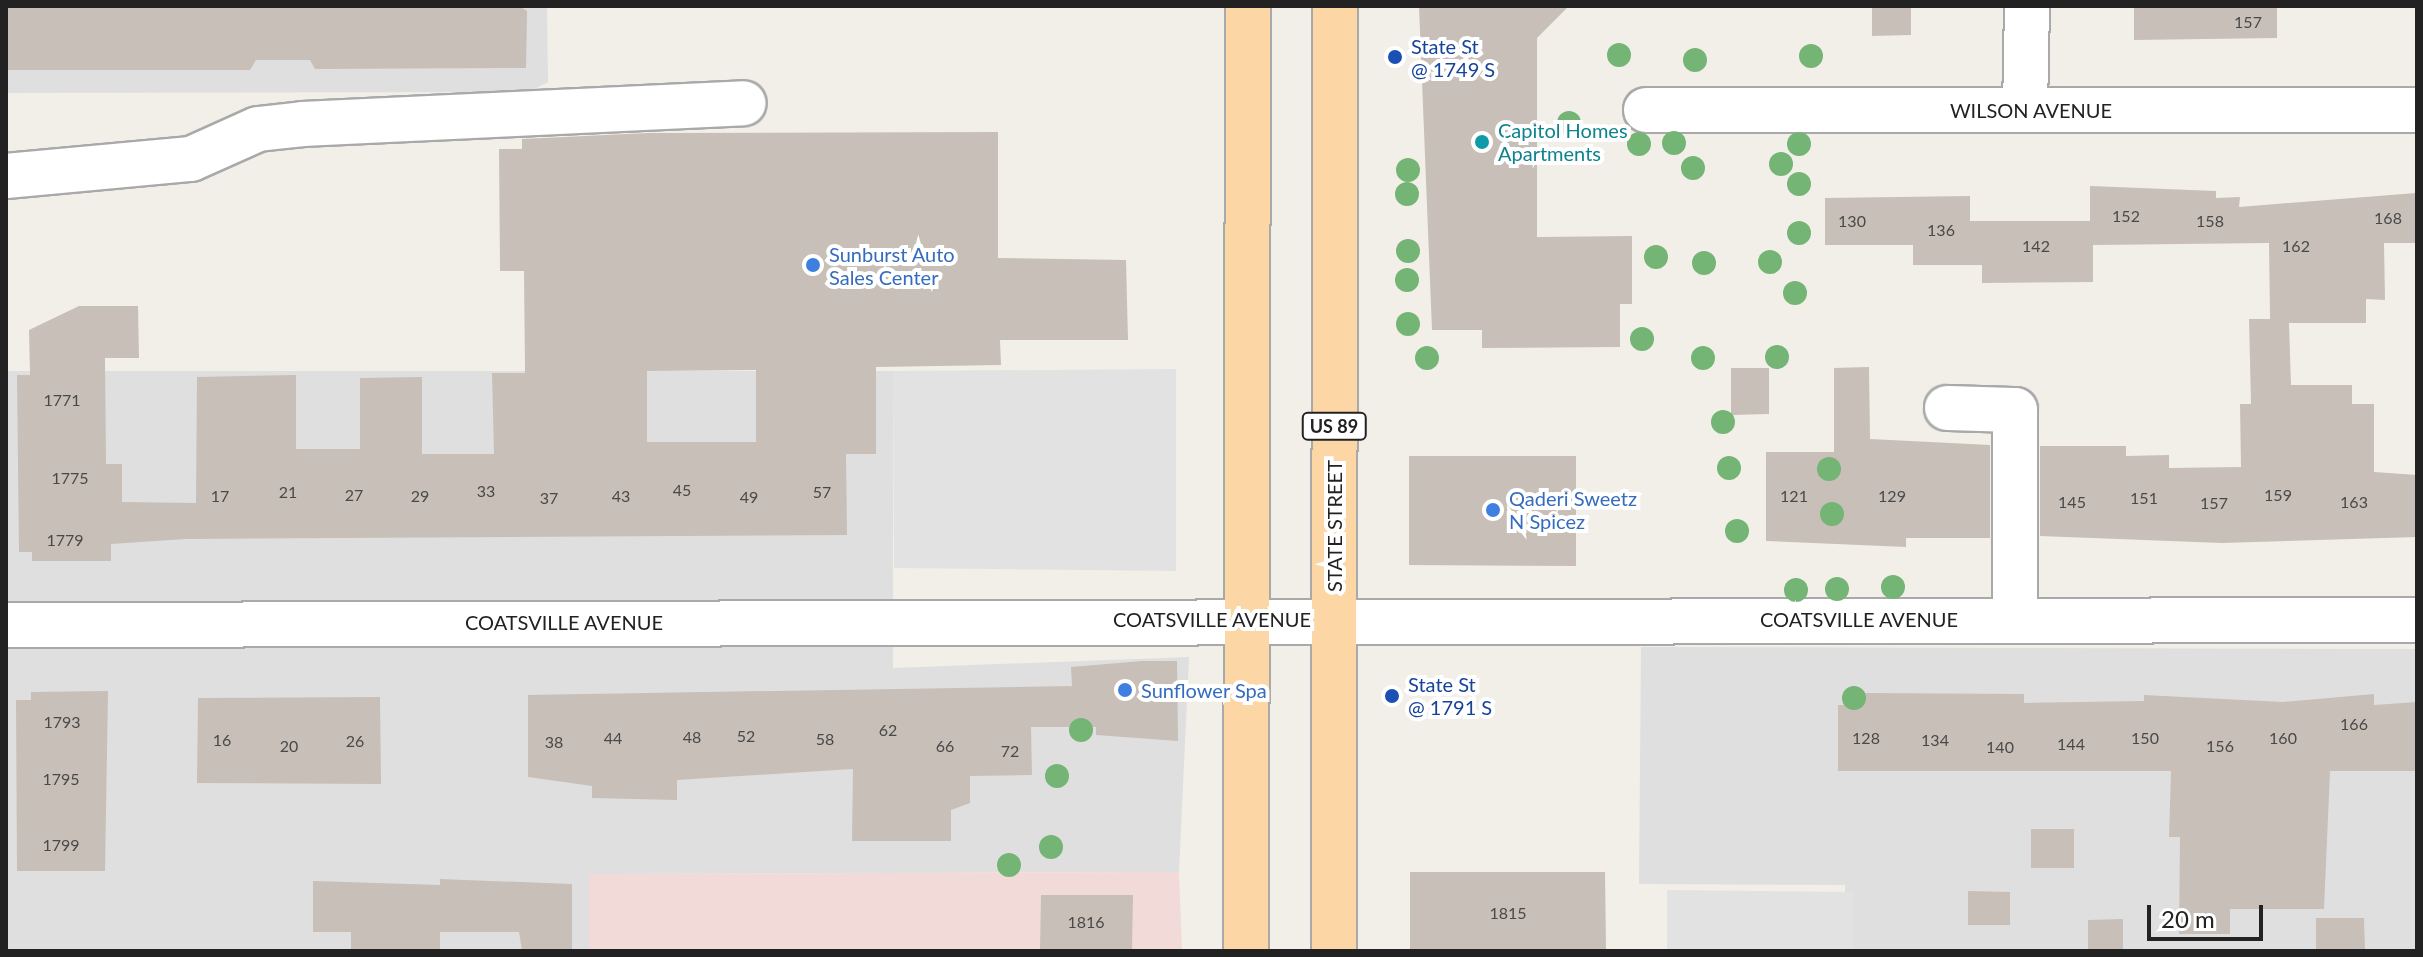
<!DOCTYPE html>
<html>
<head>
<meta charset="utf-8">
<style>
  body { margin:0 }
  #map { position:relative; width:2423px; height:957px; overflow:hidden; background:#f2efe9; font-family:Lato,sans-serif }
  div>[style] { position:absolute }
  .residential>* { inset:0; background:#e0dfdf }
  .commercial>* { inset:0; background:#f2dad9 }
  .parking>* { inset:0; background:#e2e2e2 }
  .building>* { inset:0; background:#c7bfb8 }
  .roads { filter:drop-shadow(2px 0 #a9a9a9) drop-shadow(-2px 0 #a9a9a9) drop-shadow(0 2px #a9a9a9) drop-shadow(0 -2px #a9a9a9) }
  .minor>* { height:44px; margin:-22px; padding:0 22px; transform-origin:22px; border-radius:22px; background:#fff }
  .major>* { height:44px; margin:-22px; padding:0 22px; transform-origin:22px; border-radius:22px; background:#fcd6a4 }
  .trees>* { width:24px; height:24px; margin:-12px; border-radius:50%; background:#74b475 }
  .dots>* { width:22px; height:22px; translate:-50% -50%; box-sizing:border-box; border:4px solid #fff; border-radius:50% }
  span { translate:-50% -50%; white-space:nowrap; text-align:center; line-height:1.15; -webkit-text-stroke:8px #fff; paint-order:stroke }
  .number-label { font-size:16px; color:#4b4948 }
  .number-label span { -webkit-text-stroke-width:0 }
  .shield-label span { padding:2px 6px; background:#fff; border:2px solid; border-radius:6px; -webkit-text-stroke-width:0 }
  .shield-label { font-size:18px; color:#222; font-weight:700 }
  .transit-label { font-size:20px; color:#164399 }
  .left { translate:0 -50%; text-align:left }
  .street-label { font-size:20px; color:#222 }
  .culture-label { font-size:20px; color:#0d838f }
  .shop-label { font-size:20px; color:#366cbe }
  .frame { position:absolute; inset:0; border:8px solid #222; pointer-events:none }
  .scale { position:absolute; left:2147px; top:905px; width:116px; height:36px; box-sizing:border-box; border:4px solid #222; border-top:0; padding-left:10px; font-size:24px; line-height:28px; white-space:nowrap; color:#222; -webkit-text-stroke:6px #fff; paint-order:stroke }
</style>
</head>
<body>
<div id="map">
  <div class="residential">
    <div style="clip-path:polygon(6px 6px,547px 6px,548px 82px,529px 92px,6px 93px)"></div>
    <div style="clip-path:polygon(6px 371px,893px 371px,893px 668px,1189px 657px,1179px 872px,590px 874px,589px 951px,6px 951px)"></div>
    <div style="clip-path:polygon(1641px 647px,2417px 649px,2417px 951px,1845px 951px,1845px 885px,1639px 884px)"></div>
  </div>
  <div class="commercial">
    <div style="clip-path:polygon(1179px 872px,1182px 951px,589px 951px,589px 874px)"></div>
  </div>
  <div class="parking">
    <div style="clip-path:polygon(1176px 369px,1176px 571px,894px 568px,893px 371px)"></div>
    <div style="clip-path:polygon(1667px 890px,1854px 892px,1854px 951px,1667px 951px)"></div>
  </div>
  <div class="building">
    <div style="clip-path:polygon(519px 6px,527px 11px,526px 68px,315px 69px,310px 60px,256px 60px,250px 70px,6px 70px,8px 6px)"></div>
    <div style="clip-path:polygon(1419px 6px,1569px 6px,1537px 38px,1537px 237px,1632px 236px,1632px 304px,1620px 304px,1620px 347px,1482px 348px,1482px 330px,1432px 330px)"></div>
    <div style="clip-path:polygon(1872px 6px,1911px 6px,1911px 35px,1872px 36px)"></div>
    <div style="clip-path:polygon(2134px 6px,2277px 6px,2277px 38px,2134px 40px)"></div>
    <div style="clip-path:polygon(evenodd,998px 132px,998px 258px,1126px 260px,1128px 340px,1000px 340px,1001px 365px,876px 367px,876px 454px,846px 454px,847px 535px,185px 539px,111px 544px,111px 561px,32px 561px,32px 552px,19px 552px,17px 375px,30px 375px,29px 330px,79px 306px,138px 306px,139px 358px,105px 358px,106px 464px,122px 464px,122px 502px,196px 503px,197px 377px,296px 375px,296px 449px,360px 449px,360px 378px,422px 377px,422px 454px,494px 454px,492px 373px,525px 373px,524px 271px,500px 271px,499px 149px,522px 149px,522px 139px,648px 133px,998px 132px,756px 370px,756px 442px,647px 442px,647px 371px,756px 370px)"></div>
    <div style="clip-path:polygon(2090px 186px,2216px 191px,2216px 198px,2240px 197px,2239px 207px,2416px 193px,2416px 243px,2384px 243px,2385px 300px,2366px 299px,2366px 323px,2289px 323px,2291px 385px,2352px 385px,2352px 404px,2374px 404px,2374px 472px,2417px 475px,2417px 537px,2222px 543px,2040px 536px,2040px 446px,2126px 446px,2126px 456px,2169px 455px,2169px 468px,2241px 467px,2240px 404px,2251px 404px,2249px 319px,2270px 319px,2269px 243px,2093px 245px,2093px 282px,1982px 283px,1982px 265px,1913px 265px,1913px 245px,1825px 245px,1825px 198px,1970px 196px,1970px 221px,2090px 221px)"></div>
    <div style="clip-path:polygon(1869px 367px,1870px 439px,1990px 445px,1990px 538px,1906px 538px,1906px 547px,1766px 541px,1766px 452px,1834px 452px,1834px 368px)"></div>
    <div style="clip-path:polygon(1731px 368px,1769px 368px,1769px 414px,1731px 415px)"></div>
    <div style="clip-path:polygon(1409px 456px,1576px 456px,1576px 566px,1409px 565px)"></div>
    <div style="clip-path:polygon(1142px 661px,1177px 661px,1178px 741px,1096px 735px,1096px 727px,1031px 727px,1032px 775px,970px 776px,970px 803px,951px 810px,951px 841px,852px 841px,853px 769px,677px 780px,677px 800px,592px 798px,592px 786px,528px 777px,528px 695px,1072px 686px,1071px 667px)"></div>
    <div style="clip-path:polygon(108px 691px,105px 871px,17px 871px,16px 700px,31px 700px,31px 692px)"></div>
    <div style="clip-path:polygon(1863px 693px,2024px 694px,2024px 703px,2144px 701px,2144px 695px,2283px 702px,2374px 694px,2374px 705px,2417px 702px,2417px 771px,2330px 771px,2324px 909px,2230px 909px,2230px 934px,2179px 934px,2180px 837px,2169px 837px,2171px 771px,1838px 771px,1838px 705px,1863px 705px)"></div>
    <div style="clip-path:polygon(380px 697px,381px 784px,197px 783px,198px 698px)"></div>
    <div style="clip-path:polygon(2031px 829px,2074px 829px,2074px 868px,2031px 868px)"></div>
    <div style="clip-path:polygon(1410px 872px,1605px 872px,1606px 951px,1410px 951px)"></div>
    <div style="clip-path:polygon(440px 879px,572px 884px,572px 951px,522px 951px,519px 932px,440px 932px,440px 951px,351px 951px,351px 932px,313px 932px,313px 881px,440px 885px)"></div>
    <div style="clip-path:polygon(1968px 891px,2010px 892px,2010px 925px,1968px 925px)"></div>
    <div style="clip-path:polygon(1041px 895px,1133px 895px,1132px 951px,1040px 951px)"></div>
    <div style="clip-path:polygon(2316px 918px,2364px 918px,2365px 951px,2316px 951px)"></div>
    <div style="clip-path:polygon(2123px 919px,2123px 951px,2088px 951px,2088px 920px)"></div>
  </div>
  <div class="roads">
    <div class="minor">
      <div style="left:1646px;top:110px;width:771px"></div>
      <div style="left:2025px;top:110px;width:104px;rotate:-88.9deg"></div>
      <div style="left:6px;top:176px;width:186px;rotate:-5.3deg"></div>
      <div style="left:191px;top:159px;width:73px;rotate:-24.1deg"></div>
      <div style="left:258px;top:129px;width:45px;rotate:-6.3deg"></div>
      <div style="left:303px;top:124px;width:441px;rotate:-2.7deg"></div>
      <div style="left:1947px;top:408px;width:68px;rotate:1.7deg"></div>
      <div style="left:2015px;top:410px;width:208px;rotate:90deg"></div>
      <div style="left:6px;top:625px;width:2411px;rotate:-0.12deg"></div>
    </div>
    <div class="major">
      <div style="left:1246px;top:951px;width:945px;rotate:-89.88deg"></div>
      <div style="left:1334px;top:951px;width:945px;rotate:-89.94deg"></div>
    </div>
  </div>
  <div class="trees">
    <div style="left:1619px;top:55px"></div>
    <div style="left:1811px;top:56px"></div>
    <div style="left:1695px;top:60px"></div>
    <div style="left:1569px;top:123px"></div>
    <div style="left:1674px;top:143px"></div>
    <div style="left:1639px;top:144px"></div>
    <div style="left:1799px;top:144px"></div>
    <div style="left:1781px;top:164px"></div>
    <div style="left:1693px;top:168px"></div>
    <div style="left:1408px;top:170px"></div>
    <div style="left:1799px;top:184px"></div>
    <div style="left:1407px;top:194px"></div>
    <div style="left:1799px;top:233px"></div>
    <div style="left:1408px;top:251px"></div>
    <div style="left:1656px;top:257px"></div>
    <div style="left:1770px;top:262px"></div>
    <div style="left:1704px;top:263px"></div>
    <div style="left:1407px;top:280px"></div>
    <div style="left:1795px;top:293px"></div>
    <div style="left:1408px;top:324px"></div>
    <div style="left:1642px;top:339px"></div>
    <div style="left:1777px;top:357px"></div>
    <div style="left:1427px;top:358px"></div>
    <div style="left:1703px;top:358px"></div>
    <div style="left:1723px;top:422px"></div>
    <div style="left:1729px;top:468px"></div>
    <div style="left:1829px;top:469px"></div>
    <div style="left:1832px;top:514px"></div>
    <div style="left:1737px;top:531px"></div>
    <div style="left:1893px;top:587px"></div>
    <div style="left:1837px;top:589px"></div>
    <div style="left:1796px;top:590px"></div>
    <div style="left:1854px;top:698px"></div>
    <div style="left:1081px;top:730px"></div>
    <div style="left:1057px;top:776px"></div>
    <div style="left:1051px;top:847px"></div>
    <div style="left:1009px;top:865px"></div>
  </div>
  <div class="dots">
    <div style="left:1395px;top:57px;background:#1a4fb4"></div>
    <div style="left:1482px;top:142px;background:#0f9aa8"></div>
    <div style="left:813px;top:265px;background:#3f7fe0"></div>
    <div style="left:1493px;top:510px;background:#3f7fe0"></div>
    <div style="left:1125px;top:690px;background:#3f7fe0"></div>
    <div style="left:1392px;top:696px;background:#1a4fb4"></div>
  </div>
  <div class="number-label">
    <span style="left:2248px;top:22px">157</span>
    <span style="left:2126px;top:216px">152</span>
    <span style="left:2388px;top:218px">168</span>
    <span style="left:1852px;top:221px">130</span>
    <span style="left:2210px;top:221px">158</span>
    <span style="left:1941px;top:230px">136</span>
    <span style="left:2036px;top:246px">142</span>
    <span style="left:2296px;top:246px">162</span>
    <span style="left:62px;top:400px">1771</span>
    <span style="left:70px;top:478px">1775</span>
    <span style="left:682px;top:490px">45</span>
    <span style="left:486px;top:491px">33</span>
    <span style="left:288px;top:492px">21</span>
    <span style="left:822px;top:492px">57</span>
    <span style="left:354px;top:495px">27</span>
    <span style="left:2278px;top:495px">159</span>
    <span style="left:220px;top:496px">17</span>
    <span style="left:420px;top:496px">29</span>
    <span style="left:621px;top:496px">43</span>
    <span style="left:1794px;top:496px">121</span>
    <span style="left:1892px;top:496px">129</span>
    <span style="left:749px;top:497px">49</span>
    <span style="left:549px;top:498px">37</span>
    <span style="left:2144px;top:498px">151</span>
    <span style="left:2072px;top:502px">145</span>
    <span style="left:2354px;top:502px">163</span>
    <span style="left:2214px;top:503px">157</span>
    <span style="left:65px;top:540px">1779</span>
    <span style="left:62px;top:722px">1793</span>
    <span style="left:2354px;top:724px">166</span>
    <span style="left:888px;top:730px">62</span>
    <span style="left:746px;top:736px">52</span>
    <span style="left:692px;top:737px">48</span>
    <span style="left:613px;top:738px">44</span>
    <span style="left:1866px;top:738px">128</span>
    <span style="left:2145px;top:738px">150</span>
    <span style="left:2283px;top:738px">160</span>
    <span style="left:825px;top:739px">58</span>
    <span style="left:222px;top:740px">16</span>
    <span style="left:1935px;top:740px">134</span>
    <span style="left:355px;top:741px">26</span>
    <span style="left:554px;top:742px">38</span>
    <span style="left:2071px;top:744px">144</span>
    <span style="left:289px;top:746px">20</span>
    <span style="left:945px;top:746px">66</span>
    <span style="left:2220px;top:746px">156</span>
    <span style="left:2000px;top:747px">140</span>
    <span style="left:1010px;top:751px">72</span>
    <span style="left:61px;top:779px">1795</span>
    <span style="left:61px;top:845px">1799</span>
    <span style="left:1508px;top:913px">1815</span>
    <span style="left:1086px;top:922px">1816</span>
  </div>
  <div class="shield-label">
    <span style="left:1334px;top:426px">US 89</span>
  </div>
  <div class="transit-label">
    <span class="left" style="left:1411px;top:58px">State St<br>@ 1749 S</span>
    <span class="left" style="left:1408px;top:696px">State St<br>@ 1791 S</span>
  </div>
  <div class="street-label">
    <span style="left:2031px;top:110px">WILSON AVENUE</span>
    <span style="left:1334px;top:526px;rotate:-90deg">STATE STREET</span>
    <span style="left:1212px;top:619px">COATSVILLE AVENUE</span>
    <span style="left:1859px;top:619px">COATSVILLE AVENUE</span>
    <span style="left:564px;top:622px">COATSVILLE AVENUE</span>
  </div>
  <div class="culture-label">
    <span class="left" style="left:1498px;top:142px">Capitol Homes<br>Apartments</span>
  </div>
  <div class="shop-label">
    <span class="left" style="left:829px;top:266px">Sunburst Auto<br>Sales Center</span>
    <span class="left" style="left:1509px;top:510px">Qaderi Sweetz<br>N Spicez</span>
    <span class="left" style="left:1141px;top:690px">Sunflower Spa</span>
  </div>
  <div class="frame"></div>
  <div class="scale">20 m</div>
</div>
</body>
</html>
